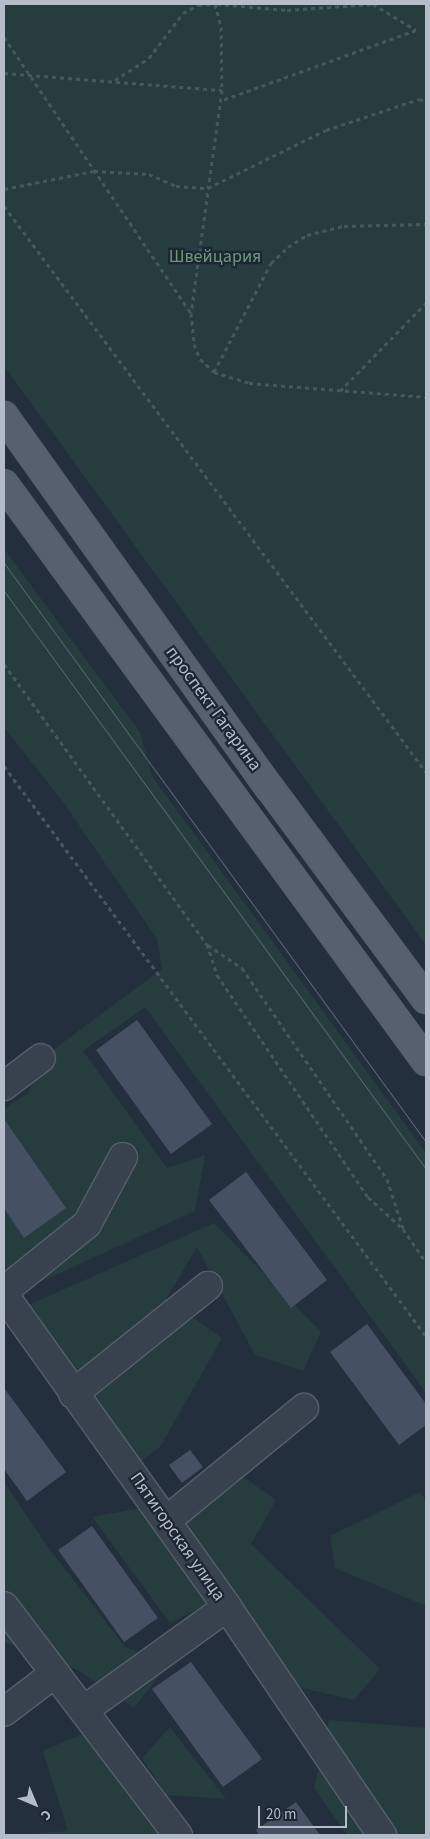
<!DOCTYPE html>
<html>
<head>
<meta charset="utf-8">
<style>
  body { margin:0 }
  #map { position:relative; width:430px; height:1839px; overflow:hidden; background:#242f3e; font-family:"Source Sans 3",sans-serif }
  div>[style] { position:absolute }
  .green>* { inset:0; background:#263c3f }
  .building>* { inset:0; background:#455162 }
  .path>* { height:3px; margin-top:-1.5px; transform-origin:0; background:repeating-linear-gradient(90deg,#44595c 0 4px,transparent 0 8px) }
  .roads { filter:drop-shadow(1px 0 #565f6c) drop-shadow(-1px 0 #565f6c) drop-shadow(0 1px #565f6c) drop-shadow(0 -1px #565f6c) }
  .minor>* { height:28px; margin:-14px; padding:0 14px; transform-origin:14px; border-radius:14px; background:#38414e }
  .major>* { height:28px; margin:-14px; padding:0 14px; transform-origin:14px; border-radius:14px; background:#56606e }
  .tram>* { height:1px; margin:-0.5px; padding:0 0.5px; transform-origin:0.5px; border-radius:0.5px; background:#5a6575 }
  span { translate:-50% -50%; white-space:nowrap; text-align:center; line-height:1.15; -webkit-text-stroke:4.5px #1d2633; paint-order:stroke }
  .park-label { font-size:18px; color:#6b9a76 }
  .street-label { font-size:18px; color:#b4bcc9 }
  .frame { position:absolute; inset:0; border:5px solid #b4bcc9; pointer-events:none }
  .north { position:absolute; left:10px; top:1779px; width:50px; height:50px; -webkit-text-stroke:4px #1d2633; paint-order:stroke; rotate:135deg; font-size:14px; font-weight:700; line-height:20px; text-align:center; color:#b4bcc9 }
  .north::after { content:''; display:block; margin:auto; width:18px; height:22px; background:#b4bcc9; clip-path:polygon(50% 0,100% 100%,50% 72%,0 100%) }
  .scale { position:absolute; left:258px; top:1806px; width:89px; height:22px; box-sizing:border-box; border:2px solid #b4bcc9; border-top:0; padding-left:6px; font-size:15px; line-height:18px; white-space:nowrap; color:#b4bcc9; -webkit-text-stroke:4px #1d2633; paint-order:stroke }
</style>
</head>
<body>
<div id="map">
  <div class="green">
    <div style="clip-path:polygon(4px 4px,426px 4px,426px 945px,4px 366px)"></div>
    <div style="clip-path:polygon(4px 549px,140px 732px,152px 776px,426px 1153px,426px 1393px,145px 1007px,83px 1051px,167px 1168px,205px 1155px,195px 1211px,21px 1291px,4px 1268px,4px 1109px,28px 1093px,46px 1055px,162px 969px,157px 939px,63px 802px,4px 727px)"></div>
    <div style="clip-path:polygon(214px 1223px,321px 1332px,303px 1371px,255px 1355px,197px 1247px,166px 1299px,222px 1338px,160px 1447px,136px 1465px,26px 1306px)"></div>
    <div style="clip-path:polygon(242px 1476px,276px 1500px,251px 1544px,380px 1669px,354px 1700px,294px 1686px,178px 1522px)"></div>
    <div style="clip-path:polygon(4px 1482px,48px 1547px,125px 1647px,169px 1663px,134px 1708px,76px 1669px,4px 1642px)"></div>
    <div style="clip-path:polygon(420px 1492px,426px 1501px,426px 1606px,335px 1568px,330px 1536px)"></div>
    <div style="clip-path:polygon(152px 1506px,211px 1602px,170px 1623px,92px 1517px)"></div>
    <div style="clip-path:polygon(329px 1720px,426px 1728px,426px 1835px,347px 1835px,314px 1788px)"></div>
    <div style="clip-path:polygon(170px 1727px,226px 1799px,167px 1795px,142px 1758px)"></div>
    <div style="clip-path:polygon(87px 1732px,168px 1835px,19px 1835px,68px 1831px,43px 1751px)"></div>
  </div>
  <div class="building">
    <div style="clip-path:polygon(137px 1020px,212px 1124px,171px 1154px,96px 1050px)"></div>
    <div style="clip-path:polygon(4px 1119px,66px 1208px,24px 1238px,4px 1208px)"></div>
    <div style="clip-path:polygon(246px 1172px,327px 1280px,291px 1308px,209px 1200px)"></div>
    <div style="clip-path:polygon(367px 1324px,426px 1404px,426px 1425px,399px 1445px,330px 1352px)"></div>
    <div style="clip-path:polygon(4px 1388px,66px 1472px,27px 1501px,4px 1469px)"></div>
    <div style="clip-path:polygon(190px 1450px,203px 1467px,182px 1483px,169px 1465px)"></div>
    <div style="clip-path:polygon(92px 1526px,158px 1618px,124px 1642px,58px 1550px)"></div>
    <div style="clip-path:polygon(191px 1662px,262px 1759px,223px 1787px,152px 1689px)"></div>
    <div style="clip-path:polygon(296px 1802px,320px 1835px,259px 1835px,256px 1830px)"></div>
  </div>
  <div class="path">
    <div style="left:215px;top:4px;width:24px;rotate:75deg"></div>
    <div style="left:221px;top:27px;width:63px;rotate:89.1deg"></div>
    <div style="left:222px;top:90px;width:225px;rotate:97.9deg"></div>
    <div style="left:191px;top:313px;width:31px;rotate:84deg"></div>
    <div style="left:194px;top:344px;width:16px;rotate:68deg"></div>
    <div style="left:200px;top:359px;width:19px;rotate:43deg"></div>
    <div style="left:214px;top:372px;width:37px;rotate:17deg"></div>
    <div style="left:249px;top:383px;width:178px;rotate:4.5deg"></div>
    <div style="left:217px;top:4px;width:70px;rotate:4.9deg"></div>
    <div style="left:287px;top:10px;width:86px;rotate:-4deg"></div>
    <div style="left:373px;top:4px;width:50px;rotate:31.2deg"></div>
    <div style="left:416px;top:30px;width:208px;rotate:160.1deg"></div>
    <div style="left:4px;top:37px;width:333px;rotate:55.9deg"></div>
    <div style="left:4px;top:73px;width:219px;rotate:4.5deg"></div>
    <div style="left:115px;top:80px;width:40px;rotate:-32.9deg"></div>
    <div style="left:149px;top:58px;width:56px;rotate:-52.9deg"></div>
    <div style="left:183px;top:13px;width:17px;rotate:-28deg"></div>
    <div style="left:198px;top:5px;width:15px;rotate:-4deg"></div>
    <div style="left:4px;top:189px;width:92px;rotate:-11.3deg"></div>
    <div style="left:94px;top:171px;width:55px;rotate:3.1deg"></div>
    <div style="left:149px;top:174px;width:30px;rotate:24deg"></div>
    <div style="left:176px;top:186px;width:32px;rotate:4deg"></div>
    <div style="left:208px;top:188px;width:131px;rotate:-26.2deg"></div>
    <div style="left:326px;top:130px;width:98px;rotate:-18.4deg"></div>
    <div style="left:419px;top:99px;width:7px;rotate:16deg"></div>
    <div style="left:4px;top:206px;width:706px;rotate:53.29deg"></div>
    <div style="left:214px;top:372px;width:123px;rotate:-62.4deg"></div>
    <div style="left:271px;top:263px;width:23px;rotate:-43deg"></div>
    <div style="left:288px;top:247px;width:22px;rotate:-32deg"></div>
    <div style="left:307px;top:235px;width:38px;rotate:-14deg"></div>
    <div style="left:344px;top:226px;width:82px;rotate:-1.4deg"></div>
    <div style="left:340px;top:391px;width:123px;rotate:-45.7deg"></div>
    <div style="left:4px;top:664px;width:346px;rotate:54.1deg"></div>
    <div style="left:207px;top:944px;width:33px;rotate:72deg"></div>
    <div style="left:217px;top:975px;width:268px;rotate:55.8deg"></div>
    <div style="left:368px;top:1197px;width:47px;rotate:42.4deg"></div>
    <div style="left:403px;top:1229px;width:40px;rotate:55.1deg"></div>
    <div style="left:4px;top:766px;width:709px;rotate:53.49deg"></div>
    <div style="left:208px;top:945px;width:41px;rotate:34.1deg"></div>
    <div style="left:242px;top:968px;width:256px;rotate:55.5deg"></div>
    <div style="left:387px;top:1179px;width:52px;rotate:71.9deg"></div>
  </div>
  <div class="roads">
    <div class="minor">
      <div style="left:4px;top:1086px;width:46px;rotate:-37.1deg"></div>
      <div style="left:4px;top:1291px;width:107px;rotate:-38.9deg"></div>
      <div style="left:87px;top:1224px;width:76px;rotate:-61.8deg"></div>
      <div style="left:4px;top:1295px;width:384px;rotate:54.4deg"></div>
      <div style="left:227px;top:1607px;width:176px;rotate:144.2deg"></div>
      <div style="left:73px;top:1394px;width:173px;rotate:-38.7deg"></div>
      <div style="left:167px;top:1520px;width:177px;rotate:-39.3deg"></div>
      <div style="left:4px;top:1606px;width:288px;rotate:52.8deg"></div>
      <div style="left:227px;top:1607px;width:276px;rotate:55.8deg"></div>
      <div style="left:4px;top:1712px;width:64px;rotate:-37.4deg"></div>
    </div>
    <div class="major">
      <div style="left:4px;top:416px;width:456px;rotate:54.5deg"></div>
      <div style="left:269px;top:787px;width:264px;rotate:53.5deg"></div>
      <div style="left:4px;top:484px;width:715px;rotate:53.82deg"></div>
    </div>
  </div>
  <div class="tram">
    <div style="left:4px;top:563px;width:716px;rotate:53.91deg"></div>
    <div style="left:4px;top:591px;width:716px;rotate:53.87deg"></div>
  </div>
  <div class="park-label">
    <span style="left:215px;top:257px">Швейцария</span>
  </div>
  <div class="street-label">
    <span style="left:213px;top:709px;rotate:54deg">проспект Гагарина</span>
    <span style="left:177px;top:1537px;rotate:55deg">Пятигорская улица</span>
  </div>
  <div class="frame"></div>
  <div class="north">С</div>
  <div class="scale">20 m</div>
</div>
</body>
</html>
